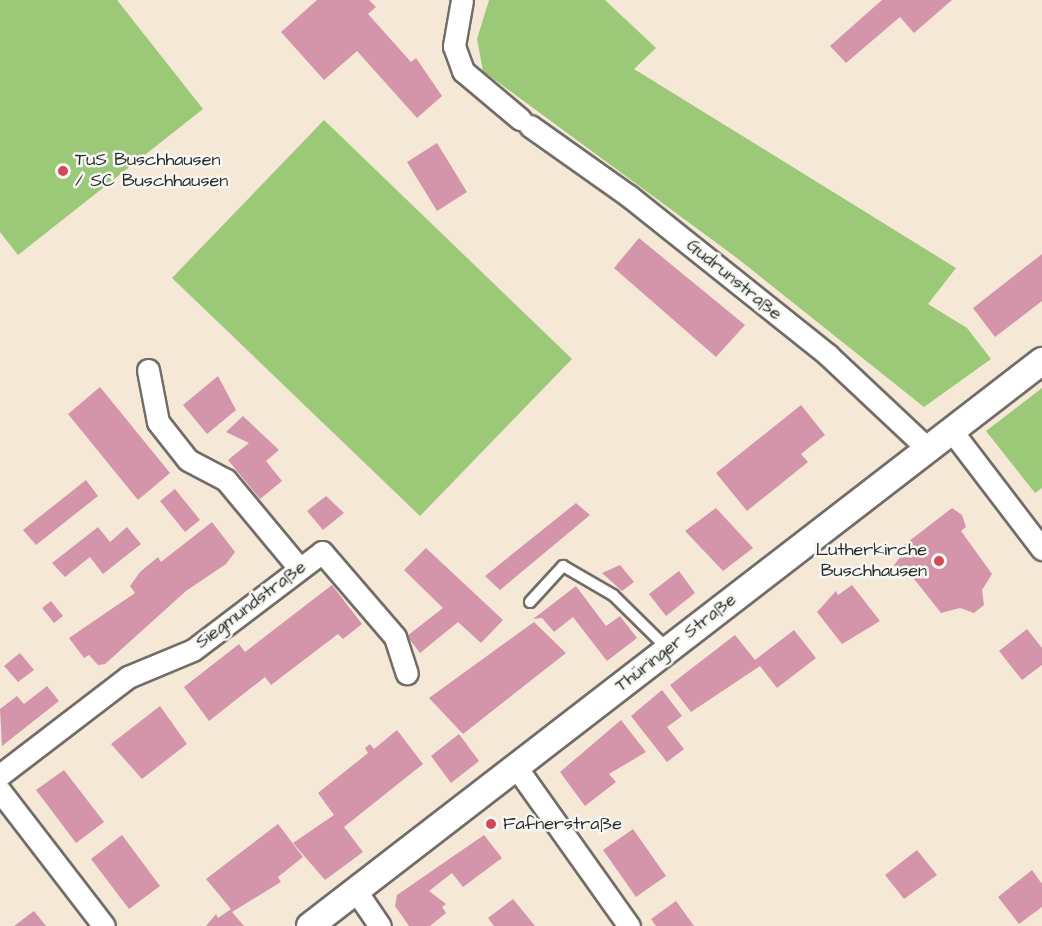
<!DOCTYPE html>
<html>
<head>
<meta charset="utf-8">
<style>
  body { margin:0 }
  #map { position:relative; width:1042px; height:926px; overflow:hidden; background:#f5e8d7; font-family:"Architects Daughter",sans-serif }
  div>[style] { position:absolute }
  .green>* { inset:0; background:#9bc977 }
  .building>* { inset:0; background:#d495aa }
  .roads { filter:drop-shadow(2px 0 #726d67) drop-shadow(-2px 0 #726d67) drop-shadow(0 2px #726d67) drop-shadow(0 -2px #726d67) }
  .service>* { height:10px; margin:-5px; padding:0 5px; transform-origin:5px; border-radius:5px; background:#fff }
  .minor>* { height:21px; margin:-10.5px; padding:0 10.5px; transform-origin:10.5px; border-radius:10.5px; background:#fff }
  .tertiary>* { height:26px; margin:-13px; padding:0 13px; transform-origin:13px; border-radius:13px; background:#fff }
  .dots>* { width:16px; height:16px; translate:-50% -50%; box-sizing:border-box; border:3px solid #f6f6f2; border-radius:50% }
  span { translate:-50% -50%; white-space:nowrap; text-align:center; line-height:1.15; -webkit-text-stroke:5px #f6f6f2; paint-order:stroke }
  .poi-label { font-size:18px; color:#2b2b2b }
  .left { translate:0 -50%; text-align:left }
  .right { translate:-100% -50%; text-align:right }
  .street-label { font-size:18px; color:#2b2b2b }
</style>
</head>
<body>
<div id="map">
  <div class="green">
    <div style="clip-path:polygon(0 0,117px 0,203px 109px,18px 255px,0 232px)"></div>
    <div style="clip-path:polygon(489px 0,605px 0,656px 48px,634px 69px,956px 268px,928px 304px,967px 328px,991px 359px,924px 407px,737px 258px,483px 71px,477px 39px)"></div>
    <div style="clip-path:polygon(324px 120px,572px 359px,420px 516px,172px 278px)"></div>
    <div style="clip-path:polygon(1042px 388px,1042px 488px,1035px 493px,986px 431px)"></div>
  </div>
  <div class="building">
    <div style="clip-path:polygon(317px 0,369px 0,376px 7px,368px 14px,411px 62px,416px 58px,442px 96px,417px 118px,357px 51px,324px 80px,281px 32px)"></div>
    <div style="clip-path:polygon(882px 0,952px 0,914px 33px,900px 17px,846px 63px,830px 46px)"></div>
    <div style="clip-path:polygon(437px 143px,467px 192px,437px 211px,407px 162px)"></div>
    <div style="clip-path:polygon(639px 238px,745px 325px,716px 357px,614px 268px)"></div>
    <div style="clip-path:polygon(1042px 254px,1042px 301px,995px 337px,973px 308px)"></div>
    <div style="clip-path:polygon(218px 376px,236px 410px,207px 434px,183px 405px)"></div>
    <div style="clip-path:polygon(100px 387px,170px 473px,138px 500px,68px 414px)"></div>
    <div style="clip-path:polygon(801px 405px,825px 435px,801px 454px,808px 462px,747px 511px,716px 473px)"></div>
    <div style="clip-path:polygon(243px 416px,279px 450px,266px 461px,282px 481px,260px 499px,228px 460px,249px 443px,226px 432px)"></div>
    <div style="clip-path:polygon(86px 480px,98px 496px,36px 545px,23px 530px)"></div>
    <div style="clip-path:polygon(175px 489px,200px 520px,185px 532px,160px 501px)"></div>
    <div style="clip-path:polygon(326px 496px,344px 513px,323px 530px,307px 511px)"></div>
    <div style="clip-path:polygon(576px 503px,590px 515px,500px 590px,485px 576px)"></div>
    <div style="clip-path:polygon(716px 508px,753px 548px,723px 571px,685px 531px)"></div>
    <div style="clip-path:polygon(952px 508px,962px 515px,966px 527px,961px 531px,992px 574px,982px 590px,984px 605px,974px 613px,960px 608px,941px 613px,907px 570px,899px 572px,894px 565px,907px 549px,904px 545px)"></div>
    <div style="clip-path:polygon(212px 522px,235px 552px,226px 564px,186px 591px,105px 664px,98px 665px,89px 655px,84px 658px,69px 638px,135px 593px,130px 586px,140px 572px,158px 557px,161px 562px)"></div>
    <div style="clip-path:polygon(98px 527px,110px 542px,127px 527px,141px 544px,103px 574px,90px 557px,65px 577px,52px 563px)"></div>
    <div style="clip-path:polygon(426px 548px,503px 620px,481px 643px,458px 622px,420px 653px,407px 636px,443px 608px,404px 570px)"></div>
    <div style="clip-path:polygon(620px 565px,634px 582px,622px 591px,602px 573px)"></div>
    <div style="clip-path:polygon(679px 571px,695px 593px,666px 616px,649px 594px)"></div>
    <div style="clip-path:polygon(332px 585px,362px 624px,343px 639px,338px 634px,271px 685px,265px 677px,209px 721px,184px 687px,239px 644px,245px 652px)"></div>
    <div style="clip-path:polygon(852px 585px,880px 621px,842px 644px,817px 612px,836px 591px,838px 595px)"></div>
    <div style="clip-path:polygon(576px 586px,606px 626px,620px 616px,637px 638px,607px 661px,573px 617px,554px 632px,542px 618px,533px 619px)"></div>
    <div style="clip-path:polygon(51px 601px,63px 616px,54px 623px,42px 608px)"></div>
    <div style="clip-path:polygon(534px 622px,566px 653px,463px 734px,429px 698px)"></div>
    <div style="clip-path:polygon(1027px 629px,1042px 648px,1042px 665px,1022px 680px,999px 651px)"></div>
    <div style="clip-path:polygon(794px 630px,816px 658px,777px 688px,760px 666px,691px 712px,670px 685px,735px 635px,755px 660px)"></div>
    <div style="clip-path:polygon(20px 653px,34px 670px,18px 682px,4px 666px)"></div>
    <div style="clip-path:polygon(47px 686px,59px 701px,2px 746px,0 709px,17px 696px,24px 704px)"></div>
    <div style="clip-path:polygon(662px 690px,682px 716px,667px 727px,684px 749px,667px 762px,631px 716px)"></div>
    <div style="clip-path:polygon(160px 706px,187px 744px,142px 779px,111px 744px)"></div>
    <div style="clip-path:polygon(621px 720px,646px 752px,609px 774px,616px 782px,585px 806px,560px 772px)"></div>
    <div style="clip-path:polygon(397px 730px,423px 764px,344px 827px,363px 852px,325px 880px,293px 843px,334px 815px,318px 793px,368px 753px,365px 748px,370px 744px,374px 749px)"></div>
    <div style="clip-path:polygon(459px 734px,479px 761px,451px 783px,431px 756px)"></div>
    <div style="clip-path:polygon(64px 770px,104px 822px,76px 843px,36px 790px)"></div>
    <div style="clip-path:polygon(278px 824px,303px 857px,278px 877px,281px 882px,232px 912px,244px 926px,206px 926px,216px 914px,218px 918px,231px 909px,206px 879px)"></div>
    <div style="clip-path:polygon(633px 829px,666px 876px,636px 897px,603px 850px)"></div>
    <div style="clip-path:polygon(122px 835px,160px 886px,129px 909px,91px 859px)"></div>
    <div style="clip-path:polygon(484px 835px,502px 858px,463px 887px,452px 873px,429px 891px,446px 904px,442px 907px,446px 913px,430px 926px,409px 926px,395px 906px,397px 895px)"></div>
    <div style="clip-path:polygon(917px 850px,937px 875px,904px 899px,885px 875px)"></div>
    <div style="clip-path:polygon(1032px 870px,1042px 884px,1042px 907px,1019px 924px,998px 897px)"></div>
    <div style="clip-path:polygon(513px 899px,535px 926px,494px 926px,488px 918px)"></div>
    <div style="clip-path:polygon(676px 901px,694px 926px,656px 926px,651px 919px)"></div>
    <div style="clip-path:polygon(34px 911px,46px 926px,14px 926px)"></div>
  </div>
  <div class="roads">
    <div class="service">
      <div style="left:530px;top:602px;width:49px;rotate:-47.5deg"></div>
      <div style="left:563px;top:566px;width:58px;rotate:30.1deg"></div>
      <div style="left:613px;top:595px;width:77px;rotate:44.5deg"></div>
    </div>
    <div class="minor">
      <div style="left:462px;top:0;width:47px;rotate:99.9deg"></div>
      <div style="left:454px;top:46px;width:27px;rotate:70deg"></div>
      <div style="left:463px;top:71px;width:75px;rotate:40.1deg"></div>
      <div style="left:530px;top:126px;width:121px;rotate:35.3deg"></div>
      <div style="left:629px;top:196px;width:255px;rotate:38.6deg"></div>
      <div style="left:828px;top:355px;width:136px;rotate:43.2deg"></div>
      <div style="left:148px;top:370px;width:53px;rotate:79.1deg"></div>
      <div style="left:158px;top:422px;width:48px;rotate:51.7deg"></div>
      <div style="left:188px;top:460px;width:43px;rotate:27.8deg"></div>
      <div style="left:226px;top:480px;width:114px;rotate:50.3deg"></div>
      <div style="left:951px;top:430px;width:150px;rotate:52.6deg"></div>
      <div style="left:516px;top:767px;width:195px;rotate:54.6deg"></div>
      <div style="left:0;top:775px;width:161px;rotate:-37.4deg"></div>
      <div style="left:128px;top:677px;width:70px;rotate:-22.6deg"></div>
      <div style="left:193px;top:650px;width:162px;rotate:-37.2deg"></div>
      <div style="left:322px;top:552px;width:112px;rotate:49.3deg"></div>
      <div style="left:395px;top:637px;width:38px;rotate:72deg"></div>
      <div style="left:0;top:791px;width:170px;rotate:52.4deg"></div>
      <div style="left:356px;top:891px;width:42px;rotate:55.6deg"></div>
    </div>
    <div class="tertiary">
      <div style="left:310px;top:926px;width:925px;rotate:-37.66deg"></div>
    </div>
  </div>
  <div class="dots">
    <div style="left:63px;top:171px;background:#d1495b"></div>
    <div style="left:939px;top:561px;background:#d1495b"></div>
    <div style="left:491px;top:824px;background:#d1495b"></div>
  </div>
  <div class="poi-label">
    <span class="left" style="left:75px;top:171px">TuS Buschhausen<br>/ SC Buschhausen</span>
    <span class="right" style="left:927px;top:561px">Lutherkirche<br>Buschhausen</span>
    <span class="left" style="left:503px;top:824px">Fafnerstraße</span>
  </div>
  <div class="street-label">
    <span style="left:734px;top:280px;rotate:39deg">Gudrunstraße</span>
    <span style="left:251px;top:605px;rotate:-37deg">Siegmundstraße</span>
    <span style="left:676px;top:643px;rotate:-38deg">Thüringer Straße</span>
  </div>
</div>
</body>
</html>
